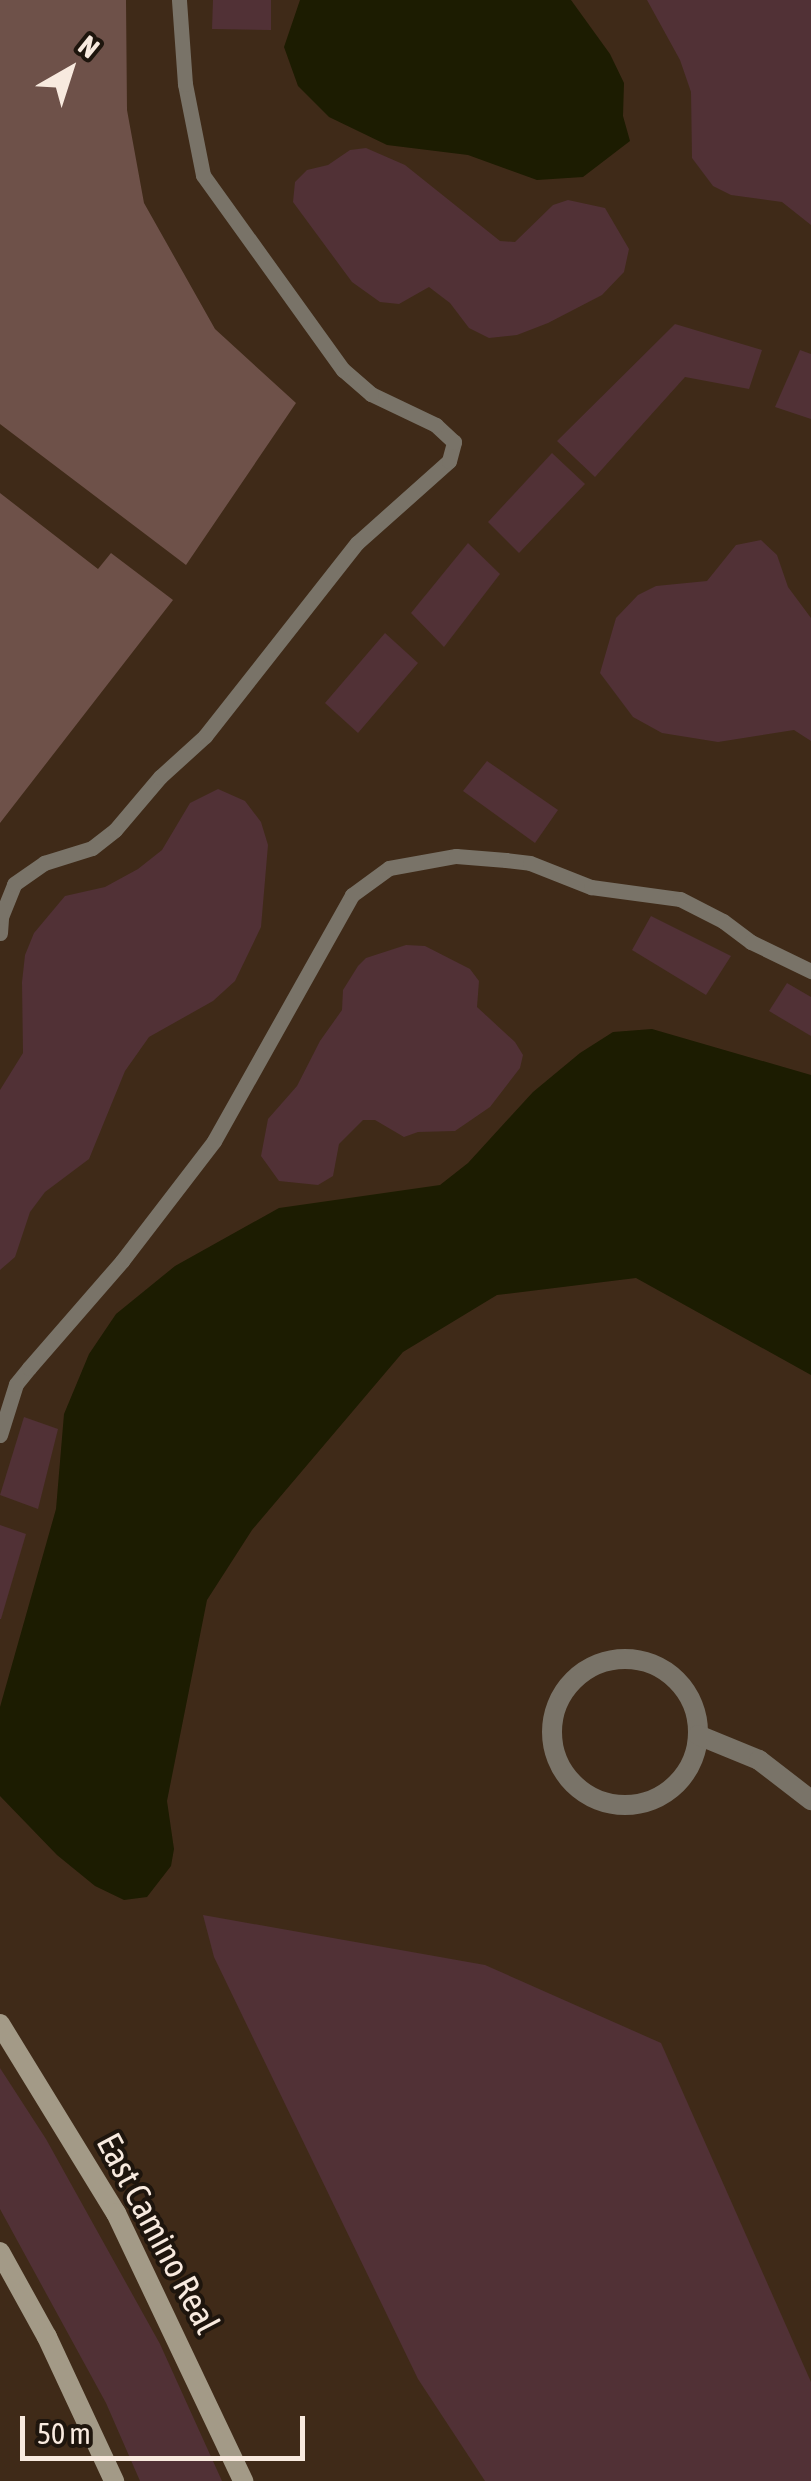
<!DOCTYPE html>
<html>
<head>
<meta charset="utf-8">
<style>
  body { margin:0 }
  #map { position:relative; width:811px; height:2481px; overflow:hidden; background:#3f2a18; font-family:"Asap Condensed",sans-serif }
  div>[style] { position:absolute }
  .green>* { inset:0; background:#513136 }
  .water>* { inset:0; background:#1c1c01 }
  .building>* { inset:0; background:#6e5149 }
  .lane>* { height:15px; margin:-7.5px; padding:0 7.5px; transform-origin:7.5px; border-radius:7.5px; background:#797368 }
  .street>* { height:20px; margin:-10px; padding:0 10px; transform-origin:10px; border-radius:10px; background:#797368 }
  .street>.ring { margin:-10px; padding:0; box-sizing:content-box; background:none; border:20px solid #797368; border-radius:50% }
  .secondary>* { height:20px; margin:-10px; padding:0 10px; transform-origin:10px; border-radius:10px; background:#a39a87 }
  span { translate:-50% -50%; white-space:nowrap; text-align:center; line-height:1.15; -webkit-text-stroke:8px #1e150d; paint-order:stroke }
  .street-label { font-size:35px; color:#f8eadf }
  .north { position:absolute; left:20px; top:20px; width:100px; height:100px; -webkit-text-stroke:8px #1e150d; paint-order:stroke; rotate:39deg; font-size:28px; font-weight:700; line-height:40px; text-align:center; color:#f8eadf }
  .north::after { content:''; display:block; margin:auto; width:35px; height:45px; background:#f8eadf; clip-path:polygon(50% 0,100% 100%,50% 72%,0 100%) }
  .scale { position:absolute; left:20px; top:2416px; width:285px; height:45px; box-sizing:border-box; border:5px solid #f8eadf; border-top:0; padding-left:12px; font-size:30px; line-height:35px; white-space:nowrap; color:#f8eadf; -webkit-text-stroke:8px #1e150d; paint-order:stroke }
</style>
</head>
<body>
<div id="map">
  <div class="green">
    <div style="clip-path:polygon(213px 0,271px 0,271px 30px,212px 29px)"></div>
    <div style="clip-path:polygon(647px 0,811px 0,811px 225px,782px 202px,731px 195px,713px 186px,692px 158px,691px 92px,680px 60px)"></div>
    <div style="clip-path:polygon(366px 148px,405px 165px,500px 241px,515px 242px,553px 205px,568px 200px,605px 208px,629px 249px,624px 272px,602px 295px,548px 323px,517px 335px,489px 338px,469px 328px,450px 303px,429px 287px,399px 304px,380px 302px,352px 282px,293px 202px,295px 182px,307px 170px,328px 165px,350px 150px)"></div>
    <div style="clip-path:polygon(675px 324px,762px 350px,749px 389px,685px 377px,595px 477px,557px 441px)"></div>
    <div style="clip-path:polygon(800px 350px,811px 354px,811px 419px,775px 407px)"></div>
    <div style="clip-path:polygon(552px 453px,585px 484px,519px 553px,488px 522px)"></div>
    <div style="clip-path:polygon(761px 540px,777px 555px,788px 587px,811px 618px,811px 741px,794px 730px,718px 742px,662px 733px,633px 717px,600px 673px,616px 618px,638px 595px,656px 586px,707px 581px,736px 545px)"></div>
    <div style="clip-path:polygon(468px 543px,500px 574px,444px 647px,411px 613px)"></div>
    <div style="clip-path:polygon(385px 633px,418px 663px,358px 733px,325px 703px)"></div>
    <div style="clip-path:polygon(487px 761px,558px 810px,535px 843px,463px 791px)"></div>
    <div style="clip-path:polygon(218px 789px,245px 801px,261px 822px,268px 845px,261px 927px,235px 981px,213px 1001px,149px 1037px,125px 1071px,89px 1159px,45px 1192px,30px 1212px,15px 1257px,0 1270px,0 1090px,23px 1053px,22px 982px,25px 955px,34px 933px,65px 896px,105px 887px,138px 869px,162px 850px,190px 803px)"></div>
    <div style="clip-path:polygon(651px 916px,731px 956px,706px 995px,632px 950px)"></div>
    <div style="clip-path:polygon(406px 945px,425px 946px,470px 969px,479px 981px,477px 1007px,515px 1042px,523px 1055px,520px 1068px,490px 1107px,455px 1131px,418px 1132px,404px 1137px,375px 1120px,363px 1120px,339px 1144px,333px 1176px,318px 1185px,279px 1181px,261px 1156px,268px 1119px,297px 1086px,320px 1041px,342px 1010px,343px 990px,358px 966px,366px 958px)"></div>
    <div style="clip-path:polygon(787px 983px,811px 997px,811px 1036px,769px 1011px)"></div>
    <div style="clip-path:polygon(24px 1417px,58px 1429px,38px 1509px,0 1495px)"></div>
    <div style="clip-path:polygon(0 1525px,26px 1534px,1px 1619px,0 1619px)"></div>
    <div style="clip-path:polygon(203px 1915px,485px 1965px,661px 2043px,811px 2382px,811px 2481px,485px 2481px,418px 2379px,214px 1957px)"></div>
    <div style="clip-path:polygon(0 2068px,46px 2139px,160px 2344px,222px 2481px,140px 2481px,106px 2403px,0 2209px)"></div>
  </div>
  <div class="water">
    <div style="clip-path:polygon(300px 0,571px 0,610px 54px,624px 83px,623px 116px,630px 141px,583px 177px,537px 180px,468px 155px,387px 145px,329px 117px,298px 86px,284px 47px)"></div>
    <div style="clip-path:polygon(652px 1029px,811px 1075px,811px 1375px,636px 1278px,497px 1295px,403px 1352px,252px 1530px,207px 1600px,167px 1801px,174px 1849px,171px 1866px,147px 1897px,124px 1900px,95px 1886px,57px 1855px,0 1796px,0 1707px,56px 1509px,64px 1414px,89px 1354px,116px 1314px,175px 1266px,279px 1208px,440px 1185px,468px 1163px,533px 1092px,580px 1053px,613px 1032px)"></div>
  </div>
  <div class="building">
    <div style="clip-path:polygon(0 0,126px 0,127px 110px,144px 203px,215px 329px,296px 403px,186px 565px,0 424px)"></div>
    <div style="clip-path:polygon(0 493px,98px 569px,111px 553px,173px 600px,0 823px)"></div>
  </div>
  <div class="lane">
    <div style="left:0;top:933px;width:16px;rotate:-86deg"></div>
    <div style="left:1px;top:917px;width:35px;rotate:-68deg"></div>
    <div style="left:14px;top:884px;width:37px;rotate:-35deg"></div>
    <div style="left:44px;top:863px;width:50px;rotate:-17.4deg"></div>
    <div style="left:92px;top:848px;width:29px;rotate:-38deg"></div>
    <div style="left:115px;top:830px;width:70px;rotate:-49.7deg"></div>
    <div style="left:160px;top:777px;width:61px;rotate:-42.3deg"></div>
    <div style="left:205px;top:736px;width:246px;rotate:-51.8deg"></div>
    <div style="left:357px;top:543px;width:123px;rotate:-41.7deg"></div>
    <div style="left:449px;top:461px;width:20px;rotate:-75deg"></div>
    <div style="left:454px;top:442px;width:25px;rotate:-137deg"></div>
    <div style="left:436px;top:425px;width:72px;rotate:-154.5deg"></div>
    <div style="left:371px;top:394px;width:37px;rotate:-139deg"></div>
    <div style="left:343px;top:370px;width:240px;rotate:-125.7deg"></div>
    <div style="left:203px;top:175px;width:93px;rotate:-101.2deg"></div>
    <div style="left:185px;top:84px;width:84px;rotate:-94.1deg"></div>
    <div style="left:0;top:1435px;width:53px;rotate:-72.6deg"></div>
    <div style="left:16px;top:1384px;width:21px;rotate:-51deg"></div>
    <div style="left:29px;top:1368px;width:142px;rotate:-49deg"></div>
    <div style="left:122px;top:1261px;width:151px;rotate:-52.5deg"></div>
    <div style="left:214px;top:1141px;width:282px;rotate:-60.7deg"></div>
    <div style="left:352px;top:895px;width:46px;rotate:-36.1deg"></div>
    <div style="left:389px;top:868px;width:68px;rotate:-10.2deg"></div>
    <div style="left:456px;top:856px;width:50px;rotate:4.6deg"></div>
    <div style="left:506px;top:860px;width:24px;rotate:7deg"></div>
    <div style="left:530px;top:863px;width:66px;rotate:21.5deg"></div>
    <div style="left:591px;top:887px;width:90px;rotate:7.7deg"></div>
    <div style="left:680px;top:899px;width:48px;rotate:27.1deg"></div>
    <div style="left:723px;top:921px;width:35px;rotate:37deg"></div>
    <div style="left:751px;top:942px;width:67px;rotate:25.8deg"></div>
  </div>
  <div class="street">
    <div class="ring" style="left:552px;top:1659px;width:126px;height:126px"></div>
    <div style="left:698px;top:1735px;width:66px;rotate:22.3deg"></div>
    <div style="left:759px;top:1760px;width:66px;rotate:37.6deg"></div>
  </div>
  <div class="secondary">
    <div style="left:0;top:2024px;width:222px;rotate:58.5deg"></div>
    <div style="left:116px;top:2213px;width:297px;rotate:64.6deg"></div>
    <div style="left:0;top:2252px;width:97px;rotate:61.1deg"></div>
    <div style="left:47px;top:2337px;width:159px;rotate:65deg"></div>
  </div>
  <div class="street-label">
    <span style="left:159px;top:2233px;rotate:62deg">East Camino Real</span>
  </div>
  <div class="north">N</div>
  <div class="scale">50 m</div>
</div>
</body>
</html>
